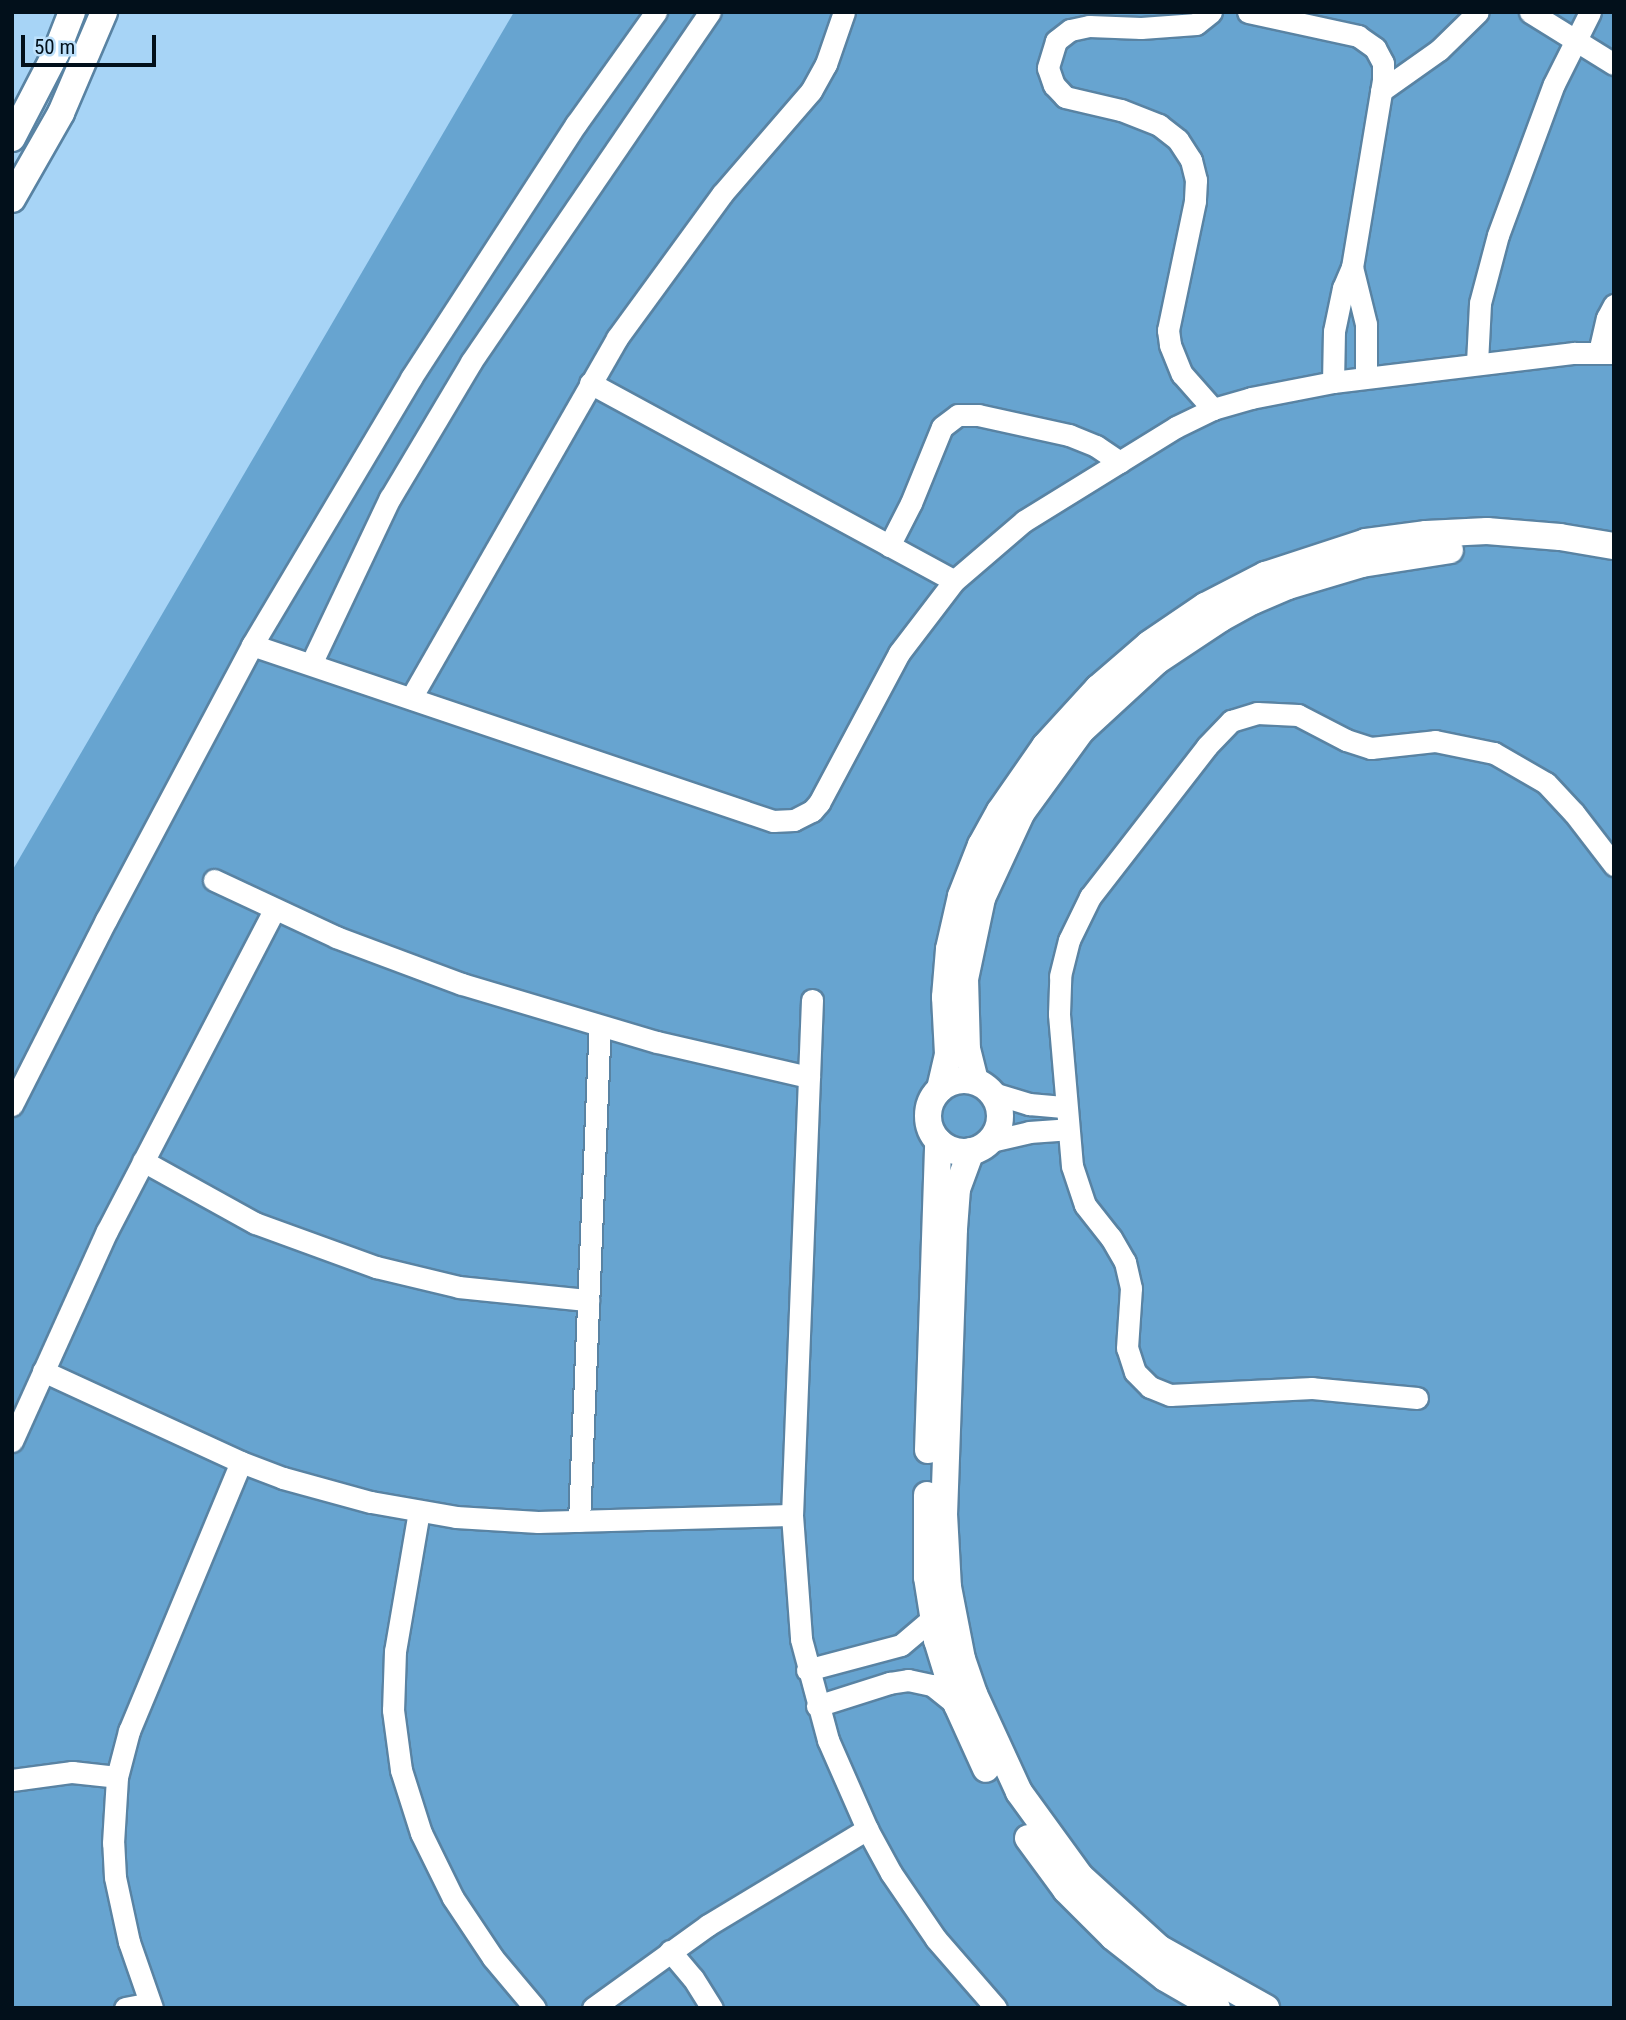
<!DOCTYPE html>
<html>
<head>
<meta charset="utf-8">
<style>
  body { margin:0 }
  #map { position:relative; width:1626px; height:2020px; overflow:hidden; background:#a7d4f6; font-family:"Roboto Condensed",sans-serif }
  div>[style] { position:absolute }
  .green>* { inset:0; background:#67a4d0 }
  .roads { filter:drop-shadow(2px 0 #5983a3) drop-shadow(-2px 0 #5983a3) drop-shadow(0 2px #5983a3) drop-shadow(0 -2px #5983a3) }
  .minor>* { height:21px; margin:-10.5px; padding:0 10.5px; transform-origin:10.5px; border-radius:10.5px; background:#fff }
  .tertiary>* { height:26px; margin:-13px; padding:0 13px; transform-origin:13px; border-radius:13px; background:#fff }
  .tertiary>.ring { margin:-13px; padding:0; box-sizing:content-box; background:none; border:26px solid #fff; border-radius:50% }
  span { translate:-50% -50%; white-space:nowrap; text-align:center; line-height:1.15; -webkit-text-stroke:5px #bce0fb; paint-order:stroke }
  .frame { position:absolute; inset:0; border:14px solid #02101b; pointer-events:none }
  .scale { position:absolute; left:21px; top:35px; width:135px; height:32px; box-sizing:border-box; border:4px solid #02101b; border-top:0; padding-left:9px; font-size:21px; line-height:24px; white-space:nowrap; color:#02101b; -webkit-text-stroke:5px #bce0fb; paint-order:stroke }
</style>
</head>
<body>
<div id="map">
  <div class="green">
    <div style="clip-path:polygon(514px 12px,1614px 12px,1614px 2008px,12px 2008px,12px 871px)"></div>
  </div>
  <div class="roads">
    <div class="minor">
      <div style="left:1211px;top:12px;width:19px;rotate:141deg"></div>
      <div style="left:1196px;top:24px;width:55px;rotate:175.8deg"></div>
      <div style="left:1141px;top:28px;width:52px;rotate:-177.8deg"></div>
      <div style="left:1089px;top:26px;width:19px;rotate:168deg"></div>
      <div style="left:1070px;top:30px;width:18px;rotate:142deg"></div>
      <div style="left:1056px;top:41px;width:28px;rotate:107deg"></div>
      <div style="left:1048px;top:68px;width:18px;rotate:71deg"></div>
      <div style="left:1054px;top:85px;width:16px;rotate:47deg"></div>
      <div style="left:1065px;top:97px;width:57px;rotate:13.1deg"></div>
      <div style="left:1121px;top:110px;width:41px;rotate:21.5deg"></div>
      <div style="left:1159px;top:125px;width:24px;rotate:38deg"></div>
      <div style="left:1178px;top:140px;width:24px;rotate:57deg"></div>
      <div style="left:1191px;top:160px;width:21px;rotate:76deg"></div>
      <div style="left:1196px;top:180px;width:21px;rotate:93deg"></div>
      <div style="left:1195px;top:201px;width:132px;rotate:101.8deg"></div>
      <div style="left:1168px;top:330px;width:15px;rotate:82deg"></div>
      <div style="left:1170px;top:345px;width:31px;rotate:68deg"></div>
      <div style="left:1182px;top:374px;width:47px;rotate:48.5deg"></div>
      <div style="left:1248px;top:12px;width:113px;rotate:12.3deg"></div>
      <div style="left:1358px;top:36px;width:21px;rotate:35deg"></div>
      <div style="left:1375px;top:48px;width:17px;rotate:62deg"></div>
      <div style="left:1383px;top:63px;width:17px;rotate:90deg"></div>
      <div style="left:1383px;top:80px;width:190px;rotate:99.4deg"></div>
      <div style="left:1352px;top:267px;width:23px;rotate:113deg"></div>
      <div style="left:1343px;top:288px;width:44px;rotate:101.8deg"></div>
      <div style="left:1334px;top:331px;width:51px;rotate:91.1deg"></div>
      <div style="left:1530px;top:12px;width:99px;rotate:31.8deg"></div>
      <div style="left:1381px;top:91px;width:71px;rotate:-35.3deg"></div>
      <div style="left:1439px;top:50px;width:54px;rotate:-44.3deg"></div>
      <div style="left:1352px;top:267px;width:59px;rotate:76.2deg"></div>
      <div style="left:1366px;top:324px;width:52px;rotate:90deg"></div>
      <div style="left:1599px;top:352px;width:35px;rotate:-77deg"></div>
      <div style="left:1607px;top:318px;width:15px;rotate:-62deg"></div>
      <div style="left:1477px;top:363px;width:60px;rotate:-87.1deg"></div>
      <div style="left:1480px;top:303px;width:70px;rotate:-75.2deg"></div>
      <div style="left:1498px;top:235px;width:161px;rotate:-69.7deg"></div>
      <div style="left:1554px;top:84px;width:80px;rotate:-63.4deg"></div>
      <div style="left:590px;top:383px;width:414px;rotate:28.5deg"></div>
      <div style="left:889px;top:546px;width:48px;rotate:-62.9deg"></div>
      <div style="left:911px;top:503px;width:82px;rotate:-67.8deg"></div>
      <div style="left:942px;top:427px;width:20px;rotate:-37deg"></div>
      <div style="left:958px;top:415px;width:20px"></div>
      <div style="left:978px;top:415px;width:93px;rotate:12.4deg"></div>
      <div style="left:1069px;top:435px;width:29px;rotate:22deg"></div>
      <div style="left:1096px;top:446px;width:29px;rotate:34deg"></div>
      <div style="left:252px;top:645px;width:550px;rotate:18.67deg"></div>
      <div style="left:773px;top:821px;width:21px;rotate:-3deg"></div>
      <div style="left:794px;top:820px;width:20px;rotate:-27deg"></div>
      <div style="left:812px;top:811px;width:11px;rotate:-49deg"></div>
      <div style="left:819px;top:803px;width:170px;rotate:-61.9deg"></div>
      <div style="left:899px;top:653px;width:91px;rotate:-52.6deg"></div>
      <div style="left:954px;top:581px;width:92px;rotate:-40.6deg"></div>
      <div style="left:1024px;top:521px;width:179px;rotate:-31.7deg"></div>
      <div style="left:1176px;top:427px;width:41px;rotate:-25.9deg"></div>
      <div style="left:1213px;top:409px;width:40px;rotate:-16deg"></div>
      <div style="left:1251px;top:398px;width:84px;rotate:-11deg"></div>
      <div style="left:1333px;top:382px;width:243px;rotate:-6.9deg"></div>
      <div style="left:1574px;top:353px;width:40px"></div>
      <div style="left:311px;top:664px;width:184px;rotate:-64.6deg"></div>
      <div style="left:390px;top:498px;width:158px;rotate:-59.2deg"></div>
      <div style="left:471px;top:362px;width:424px;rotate:-55.7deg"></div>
      <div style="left:411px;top:698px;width:415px;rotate:-60.2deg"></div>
      <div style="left:617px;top:338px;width:178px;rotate:-53.9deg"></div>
      <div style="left:722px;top:194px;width:136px;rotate:-49.2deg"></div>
      <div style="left:811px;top:91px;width:31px;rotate:-61deg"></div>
      <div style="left:826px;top:64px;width:55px;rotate:-70.9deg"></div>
      <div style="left:214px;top:880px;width:135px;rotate:25deg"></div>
      <div style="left:336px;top:937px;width:134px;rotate:20.5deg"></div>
      <div style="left:462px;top:984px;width:203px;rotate:16.6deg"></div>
      <div style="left:657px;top:1042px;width:156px;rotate:13deg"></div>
      <div style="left:812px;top:1000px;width:515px;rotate:92.22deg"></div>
      <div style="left:792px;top:1515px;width:124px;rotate:85.8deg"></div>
      <div style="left:801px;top:1639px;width:105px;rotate:75deg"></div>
      <div style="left:828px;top:1740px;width:97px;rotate:66.3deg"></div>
      <div style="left:867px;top:1829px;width:50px;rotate:61.4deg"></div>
      <div style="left:891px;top:1873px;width:80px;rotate:55.7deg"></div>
      <div style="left:936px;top:1939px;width:91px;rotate:49deg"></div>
      <div style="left:993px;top:1093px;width:38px;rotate:17deg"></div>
      <div style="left:1029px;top:1104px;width:37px;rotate:5deg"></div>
      <div style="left:12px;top:1105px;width:208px;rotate:-63.1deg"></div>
      <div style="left:106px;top:920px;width:311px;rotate:-62deg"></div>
      <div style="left:252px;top:645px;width:311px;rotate:-59.2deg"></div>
      <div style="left:411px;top:378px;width:303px;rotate:-57deg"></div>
      <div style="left:576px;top:124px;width:138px;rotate:-54.5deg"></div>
      <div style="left:991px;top:1141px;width:39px;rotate:-13deg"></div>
      <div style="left:1029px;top:1132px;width:39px;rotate:-4deg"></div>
      <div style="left:143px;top:1161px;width:128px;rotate:29deg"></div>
      <div style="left:255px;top:1223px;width:129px;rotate:20deg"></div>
      <div style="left:376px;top:1267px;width:85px;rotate:13.5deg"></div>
      <div style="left:459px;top:1287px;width:130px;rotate:5.8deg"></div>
      <div style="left:43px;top:1371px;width:218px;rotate:24.7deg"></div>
      <div style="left:241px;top:1462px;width:45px;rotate:20.9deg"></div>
      <div style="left:283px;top:1478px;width:91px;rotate:15.3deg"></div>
      <div style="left:371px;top:1502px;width:86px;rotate:10deg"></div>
      <div style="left:456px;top:1517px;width:82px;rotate:3.5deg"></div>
      <div style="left:538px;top:1522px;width:254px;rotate:-1.6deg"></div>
      <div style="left:1417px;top:1398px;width:105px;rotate:-174.6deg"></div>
      <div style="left:1312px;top:1388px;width:142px;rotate:177.2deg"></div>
      <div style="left:1170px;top:1395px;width:22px;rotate:-158deg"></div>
      <div style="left:1150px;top:1387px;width:21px;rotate:-135deg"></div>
      <div style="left:1135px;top:1372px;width:25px;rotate:-108deg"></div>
      <div style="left:1127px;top:1348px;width:60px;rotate:-86.2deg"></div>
      <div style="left:1131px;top:1288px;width:27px;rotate:-103deg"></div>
      <div style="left:1125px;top:1262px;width:28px;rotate:-120deg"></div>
      <div style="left:1111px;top:1238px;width:42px;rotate:-128.2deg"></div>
      <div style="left:1085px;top:1205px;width:41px;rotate:-108.4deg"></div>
      <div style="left:1072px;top:1166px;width:153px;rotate:-94.9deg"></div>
      <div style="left:1059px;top:1014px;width:38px;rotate:-88deg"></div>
      <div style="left:1060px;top:976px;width:37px;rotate:-76deg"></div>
      <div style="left:1069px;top:940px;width:48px;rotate:-64deg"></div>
      <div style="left:1090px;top:897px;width:191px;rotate:-52.2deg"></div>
      <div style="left:1207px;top:746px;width:35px;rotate:-46deg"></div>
      <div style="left:1231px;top:721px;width:27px;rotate:-17deg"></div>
      <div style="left:1257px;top:713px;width:41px;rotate:2.8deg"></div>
      <div style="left:1298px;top:715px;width:54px;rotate:27.5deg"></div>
      <div style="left:1346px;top:740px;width:26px;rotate:18deg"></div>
      <div style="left:1371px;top:748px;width:64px;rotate:-6.2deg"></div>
      <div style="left:1435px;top:741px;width:60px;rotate:11.5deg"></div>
      <div style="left:1494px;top:753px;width:60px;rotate:30deg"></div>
      <div style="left:1546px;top:783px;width:41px;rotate:47deg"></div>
      <div style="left:1574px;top:813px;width:66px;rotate:52.4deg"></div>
      <div style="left:12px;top:1441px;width:230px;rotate:-65.7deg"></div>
      <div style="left:107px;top:1231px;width:362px;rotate:-62.5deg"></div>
      <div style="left:419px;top:1511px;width:142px;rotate:99.7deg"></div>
      <div style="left:395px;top:1651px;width:59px;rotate:91.9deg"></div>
      <div style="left:393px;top:1710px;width:61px;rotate:82.4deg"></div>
      <div style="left:401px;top:1770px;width:66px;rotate:72.4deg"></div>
      <div style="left:421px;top:1833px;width:72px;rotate:63.8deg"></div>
      <div style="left:453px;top:1898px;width:72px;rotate:56.3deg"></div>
      <div style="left:493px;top:1958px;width:65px;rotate:50deg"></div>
      <div style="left:579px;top:1521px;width:495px;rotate:-87.6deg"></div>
      <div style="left:807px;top:1670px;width:97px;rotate:-14.9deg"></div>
      <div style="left:901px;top:1645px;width:42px;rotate:-40.2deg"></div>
      <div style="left:817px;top:1706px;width:76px;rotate:-17.7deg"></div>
      <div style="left:889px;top:1683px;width:19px;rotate:-9deg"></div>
      <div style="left:908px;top:1680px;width:25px;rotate:12deg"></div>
      <div style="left:932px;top:1685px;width:32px;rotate:39deg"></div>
      <div style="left:12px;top:1780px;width:61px;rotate:-7.6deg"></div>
      <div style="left:72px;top:1772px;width:45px;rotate:6.3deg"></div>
      <div style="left:670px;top:1951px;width:35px;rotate:50deg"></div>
      <div style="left:693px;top:1978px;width:36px;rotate:58deg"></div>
      <div style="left:125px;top:2008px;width:25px;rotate:-11deg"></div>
      <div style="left:152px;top:2008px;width:70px;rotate:-109.2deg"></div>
      <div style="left:129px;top:1942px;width:66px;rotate:-102.2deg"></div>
      <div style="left:115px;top:1877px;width:34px;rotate:-93deg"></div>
      <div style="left:113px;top:1843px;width:66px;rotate:-86.5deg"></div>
      <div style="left:117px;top:1777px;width:48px;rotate:-75.4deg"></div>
      <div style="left:129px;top:1731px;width:291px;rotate:-67.4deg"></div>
      <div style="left:593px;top:2008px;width:142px;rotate:-35.8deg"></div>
      <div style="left:708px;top:1925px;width:186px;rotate:-31.1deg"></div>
    </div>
    <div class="tertiary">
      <div style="left:12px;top:138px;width:96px;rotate:-62.6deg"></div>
      <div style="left:56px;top:53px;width:44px;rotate:-68.7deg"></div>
      <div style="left:12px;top:199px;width:99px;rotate:-60.3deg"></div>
      <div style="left:61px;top:113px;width:110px;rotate:-66.9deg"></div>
      <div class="ring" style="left:928px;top:1080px;width:46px;height:46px"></div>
      <div style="left:975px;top:1081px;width:32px;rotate:-104deg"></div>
      <div style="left:967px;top:1050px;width:71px;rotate:-91.6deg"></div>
      <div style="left:965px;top:979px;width:83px;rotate:-78.1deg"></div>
      <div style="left:982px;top:898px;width:95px;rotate:-65.1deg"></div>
      <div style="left:1022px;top:812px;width:100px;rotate:-53.9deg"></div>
      <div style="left:1081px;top:731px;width:103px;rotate:-42.6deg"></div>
      <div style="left:1157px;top:661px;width:76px;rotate:-33.7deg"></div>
      <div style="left:1220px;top:619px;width:38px;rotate:-29deg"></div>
      <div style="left:1253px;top:601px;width:38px;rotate:-23deg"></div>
      <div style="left:1288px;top:586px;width:77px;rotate:-16.6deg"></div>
      <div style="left:1362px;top:564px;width:89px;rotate:-9deg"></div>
      <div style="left:940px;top:1089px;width:36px;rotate:-77deg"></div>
      <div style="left:948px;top:1054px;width:57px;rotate:-93deg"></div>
      <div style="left:945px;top:997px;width:48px;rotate:-85.2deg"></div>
      <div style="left:949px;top:949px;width:54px;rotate:-77.2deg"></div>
      <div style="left:961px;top:896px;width:55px;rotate:-68.6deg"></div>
      <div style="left:981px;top:845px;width:39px;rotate:-61deg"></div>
      <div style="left:1000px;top:811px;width:79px;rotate:-55.3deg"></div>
      <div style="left:1045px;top:746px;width:79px;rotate:-47.6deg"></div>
      <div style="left:1098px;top:688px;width:67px;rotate:-40.8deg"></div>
      <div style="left:1149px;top:644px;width:68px;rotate:-34.2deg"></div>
      <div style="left:1205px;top:606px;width:68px;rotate:-27.3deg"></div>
      <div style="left:1265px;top:575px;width:106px;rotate:-18.1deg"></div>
      <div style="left:1366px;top:542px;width:61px;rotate:-7.6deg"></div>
      <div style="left:1426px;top:534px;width:61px;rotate:-2.8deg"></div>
      <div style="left:1487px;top:531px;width:73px;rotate:4.7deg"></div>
      <div style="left:1560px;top:537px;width:55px;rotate:9.5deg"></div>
      <div style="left:971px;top:1151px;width:40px;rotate:110.2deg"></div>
      <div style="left:957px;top:1189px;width:40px;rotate:94.3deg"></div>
      <div style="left:954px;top:1229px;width:285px;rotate:92deg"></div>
      <div style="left:944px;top:1514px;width:73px;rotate:86.9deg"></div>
      <div style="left:948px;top:1587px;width:73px;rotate:79deg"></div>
      <div style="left:962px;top:1659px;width:37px;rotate:71deg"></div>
      <div style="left:974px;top:1694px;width:108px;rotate:65.3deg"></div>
      <div style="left:1019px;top:1792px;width:104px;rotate:54deg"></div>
      <div style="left:1080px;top:1876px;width:107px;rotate:42.3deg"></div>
      <div style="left:1159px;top:1948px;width:123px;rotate:29.3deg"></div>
      <div style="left:928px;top:1450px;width:309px;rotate:-88.1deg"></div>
      <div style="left:927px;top:1495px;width:82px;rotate:90deg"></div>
      <div style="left:927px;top:1577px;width:64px;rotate:81deg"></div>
      <div style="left:937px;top:1640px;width:68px;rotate:72.9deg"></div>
      <div style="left:957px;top:1705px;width:70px;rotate:65.6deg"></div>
      <div style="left:1028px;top:1838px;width:64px;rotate:53.8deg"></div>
      <div style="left:1066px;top:1890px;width:66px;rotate:45deg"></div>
      <div style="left:1113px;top:1937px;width:66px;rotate:38.3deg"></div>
      <div style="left:1165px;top:1978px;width:60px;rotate:30deg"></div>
    </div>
  </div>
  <div class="frame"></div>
  <div class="scale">50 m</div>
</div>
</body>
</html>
